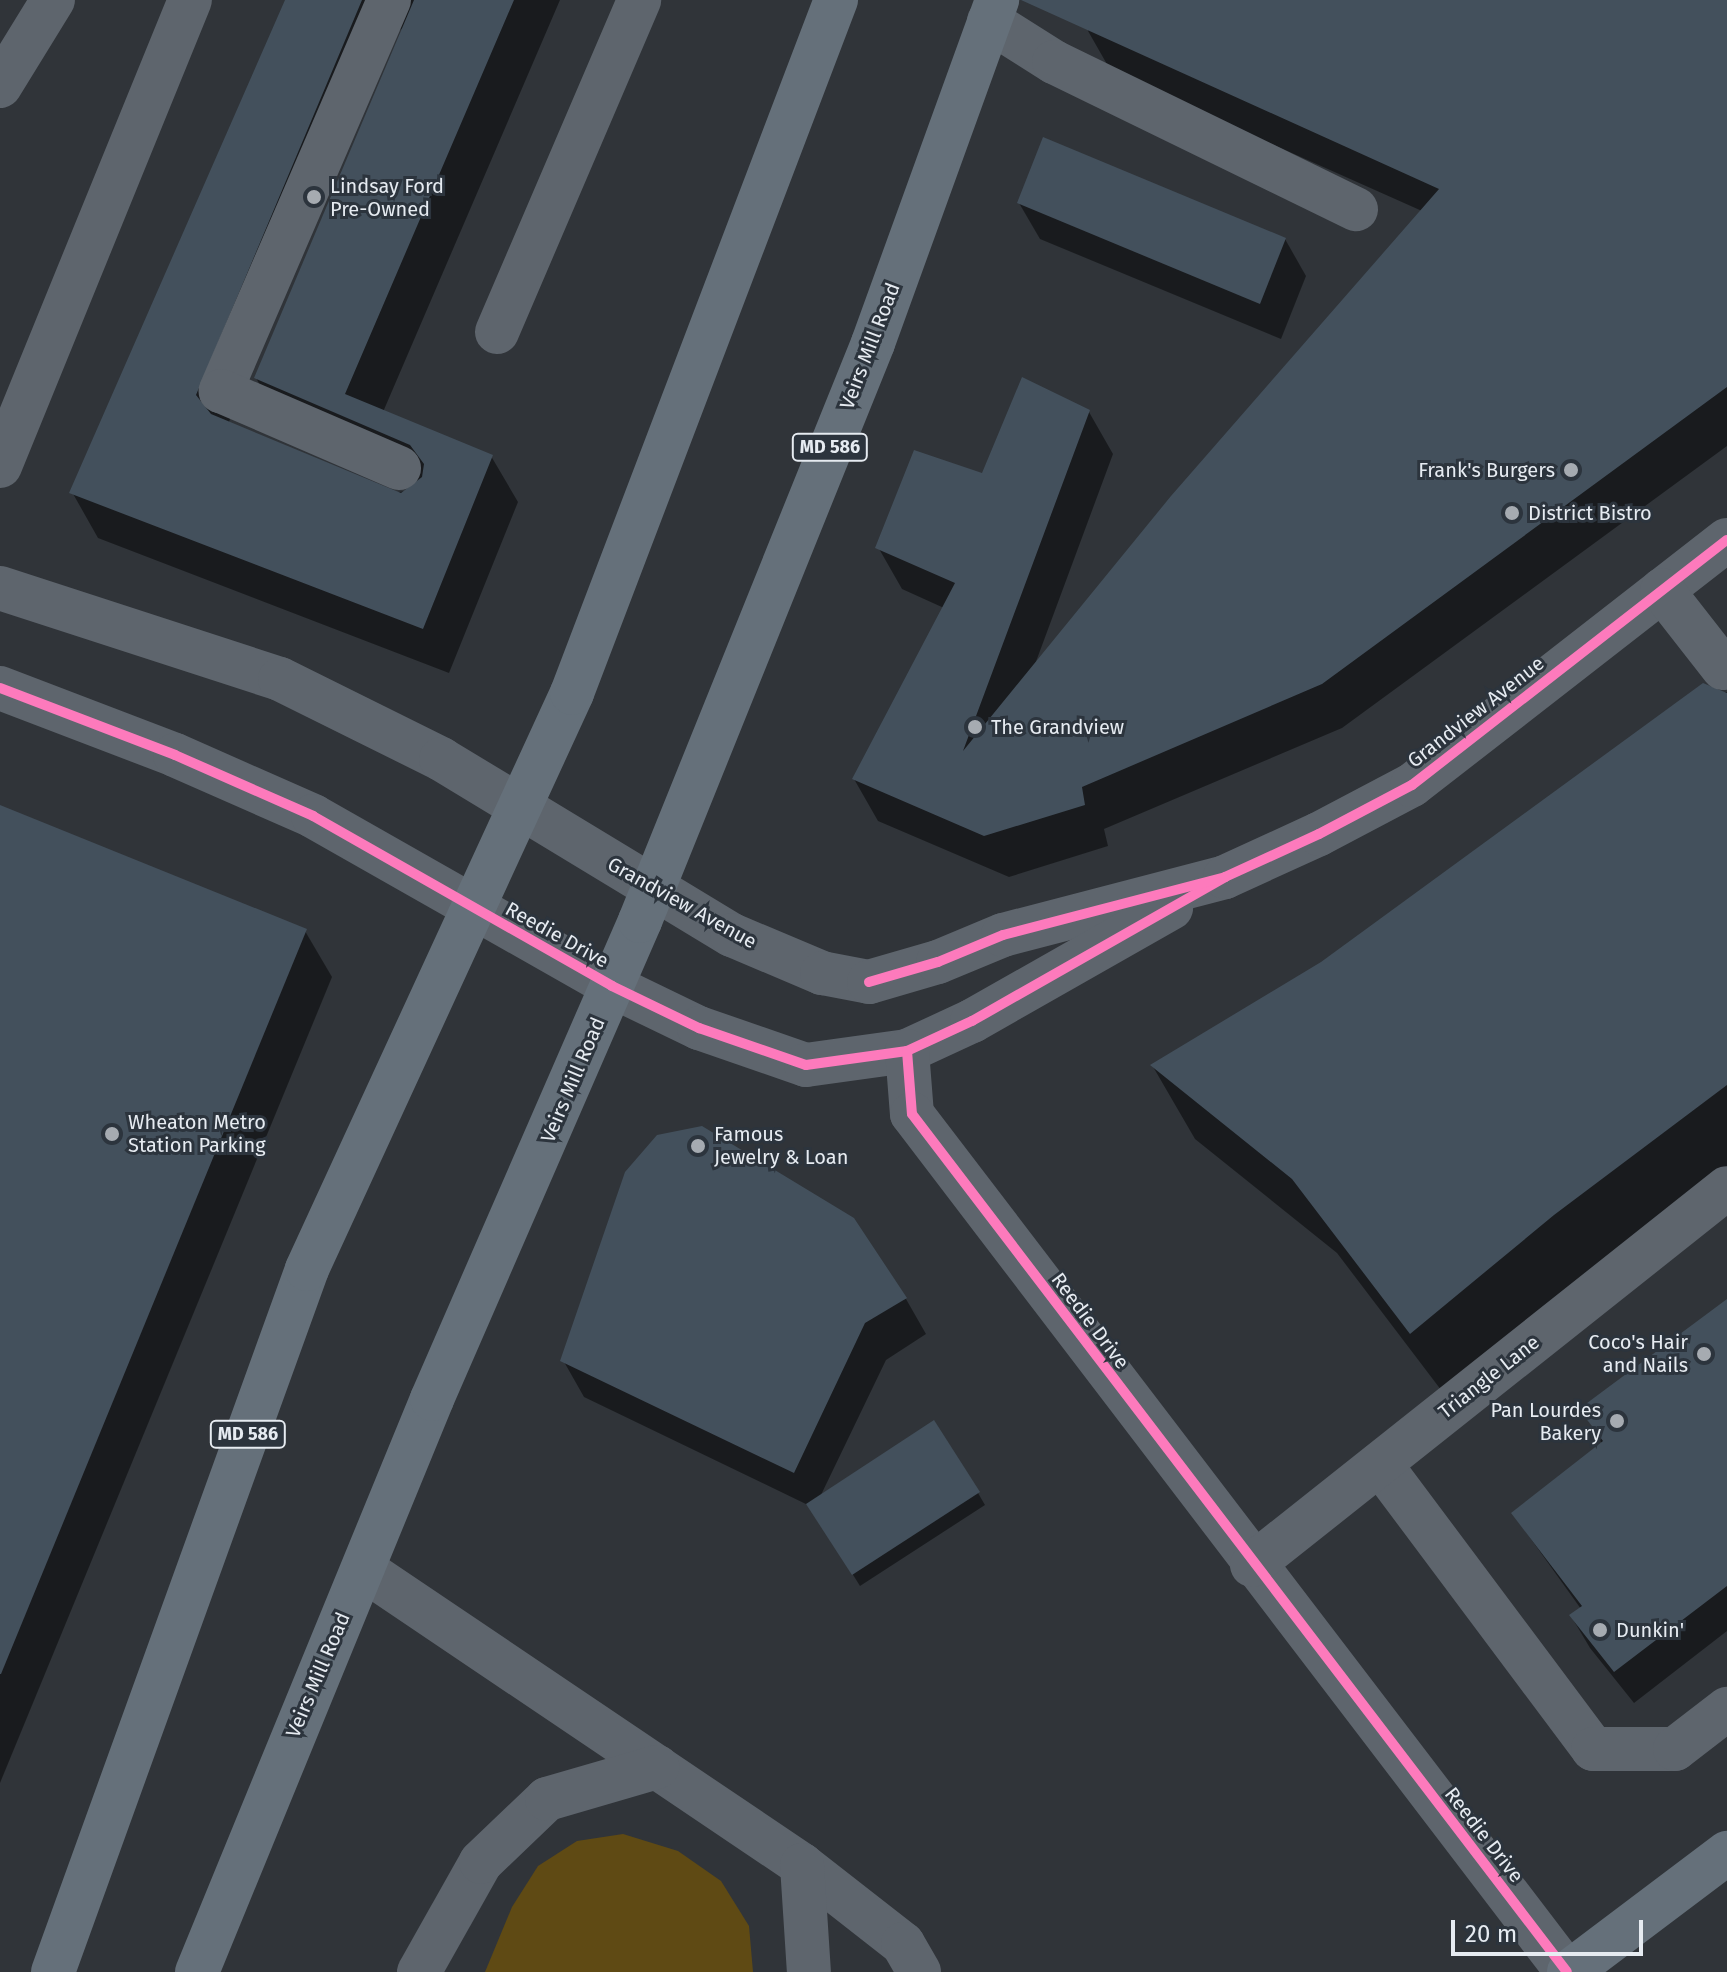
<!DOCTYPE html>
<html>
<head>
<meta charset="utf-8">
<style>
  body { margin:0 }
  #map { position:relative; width:1727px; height:1972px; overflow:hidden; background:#303439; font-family:"Fira Sans",sans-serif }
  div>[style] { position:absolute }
  .green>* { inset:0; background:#5f4a14 }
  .shadow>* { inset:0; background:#0007 }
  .building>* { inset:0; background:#43505c }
  .minor>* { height:44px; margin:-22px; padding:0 22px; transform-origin:22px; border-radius:22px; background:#5e656d }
  .major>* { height:44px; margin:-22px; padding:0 22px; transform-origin:22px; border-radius:22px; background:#65707a }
  .cycleway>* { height:10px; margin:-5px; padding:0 5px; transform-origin:5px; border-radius:5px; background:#fd7abc }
  .dots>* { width:22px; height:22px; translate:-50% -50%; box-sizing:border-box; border:4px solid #2c343d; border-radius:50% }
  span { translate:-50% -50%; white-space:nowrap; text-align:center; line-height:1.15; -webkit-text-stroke:6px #2c343d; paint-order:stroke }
  .shield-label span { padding:2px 6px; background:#2c343d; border:2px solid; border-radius:6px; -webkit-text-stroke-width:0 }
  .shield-label { font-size:18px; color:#e6ebf1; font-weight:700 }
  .poi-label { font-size:20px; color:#e6ebf1 }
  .left { translate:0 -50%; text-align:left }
  .right { translate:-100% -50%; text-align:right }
  .street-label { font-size:20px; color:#e6ebf1 }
  .scale { position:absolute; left:1451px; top:1920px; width:192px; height:36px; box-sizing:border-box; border:4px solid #e6ebf1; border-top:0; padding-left:10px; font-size:24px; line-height:28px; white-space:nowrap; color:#e6ebf1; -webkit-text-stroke:6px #2c343d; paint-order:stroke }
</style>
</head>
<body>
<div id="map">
  <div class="green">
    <div style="clip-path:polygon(623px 1834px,678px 1851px,721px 1881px,749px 1926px,753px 1972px,485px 1972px,512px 1907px,538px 1866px,577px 1841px)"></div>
  </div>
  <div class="shadow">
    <div style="clip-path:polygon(evenodd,287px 0,560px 0,383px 412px,491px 456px,518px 502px,449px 673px,98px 538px,72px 492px,287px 0,408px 24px,256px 378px,282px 424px,418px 482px,415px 490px,389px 493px,228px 424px,392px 36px,408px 24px)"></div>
    <div style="clip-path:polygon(1100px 0,1727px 0,1727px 446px,1342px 728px,1104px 829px,1108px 846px,1009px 877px,878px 821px,854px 779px,944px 608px,902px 589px,878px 547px,1089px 412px,1113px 454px,1034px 667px,1422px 211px,1112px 73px,1088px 31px)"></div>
    <div style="clip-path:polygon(1019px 203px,1285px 239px,1306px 276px,1281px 339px,1040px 239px)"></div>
    <div style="clip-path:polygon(1727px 692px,1727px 1192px,1454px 1407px,1337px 1253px,1195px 1139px,1152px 1065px,1322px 964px,1714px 693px)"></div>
    <div style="clip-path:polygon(0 808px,305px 931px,332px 977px,0 1783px)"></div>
    <div style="clip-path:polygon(906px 1299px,926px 1334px,886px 1360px,820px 1497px,978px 1493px,985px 1505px,860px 1586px,810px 1506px,584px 1397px,563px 1360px)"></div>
    <div style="clip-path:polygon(1727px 1301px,1727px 1631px,1634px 1703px,1590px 1648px,1571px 1616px,1581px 1609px,1513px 1514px,1602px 1444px,1582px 1409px)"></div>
  </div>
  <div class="building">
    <div style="clip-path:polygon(285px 0,362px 0,196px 395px,211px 414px,401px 493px,422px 477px,424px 464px,410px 445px,254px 378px,414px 0,514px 0,345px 394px,493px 455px,423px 629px,69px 493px)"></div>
    <div style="clip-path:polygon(1021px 0,1727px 0,1727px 387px,1322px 684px,1082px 787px,1085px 805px,984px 836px,852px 779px,955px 583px,875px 548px,914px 450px,982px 473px,1022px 377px,1090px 410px,963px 751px,1171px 496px,1439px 189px)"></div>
    <div style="clip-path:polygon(1043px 137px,1286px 238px,1260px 304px,1017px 203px)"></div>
    <div style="clip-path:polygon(1703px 683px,1727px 693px,1727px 1085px,1554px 1215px,1410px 1334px,1292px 1179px,1150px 1065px,1321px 962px)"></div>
    <div style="clip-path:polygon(0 805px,307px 929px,1px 1674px,0 1674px)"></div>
    <div style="clip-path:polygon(702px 1126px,854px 1218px,907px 1298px,865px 1323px,794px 1473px,560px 1361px,625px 1172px,657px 1135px)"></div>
    <div style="clip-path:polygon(1727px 1299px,1727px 1586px,1614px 1672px,1569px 1615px,1582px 1606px,1511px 1513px,1603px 1441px,1579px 1409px)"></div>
    <div style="clip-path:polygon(934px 1420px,980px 1492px,852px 1575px,806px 1504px)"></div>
  </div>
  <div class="minor">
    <div style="left:389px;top:0;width:426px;rotate:113.3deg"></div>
    <div style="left:221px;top:391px;width:194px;rotate:23.4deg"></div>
    <div style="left:989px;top:21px;width:77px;rotate:32.2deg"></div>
    <div style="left:1054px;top:62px;width:336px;rotate:26deg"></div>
    <div style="left:0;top:86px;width:101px;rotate:-58.4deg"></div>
    <div style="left:497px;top:332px;width:361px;rotate:-66.8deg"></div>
    <div style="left:0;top:466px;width:503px;rotate:-67.82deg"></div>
    <div style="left:0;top:588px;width:294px;rotate:18deg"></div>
    <div style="left:280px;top:679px;width:180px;rotate:26.4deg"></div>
    <div style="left:441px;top:759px;width:340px;rotate:31.2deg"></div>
    <div style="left:732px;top:935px;width:98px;rotate:22.9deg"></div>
    <div style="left:822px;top:973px;width:48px;rotate:10.8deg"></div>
    <div style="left:869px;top:982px;width:72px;rotate:-16.2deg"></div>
    <div style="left:938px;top:962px;width:70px;rotate:-22.6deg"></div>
    <div style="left:1003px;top:935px;width:229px;rotate:-14.6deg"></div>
    <div style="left:1225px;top:877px;width:103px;rotate:-24.6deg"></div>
    <div style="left:1319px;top:834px;width:105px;rotate:-27.8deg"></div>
    <div style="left:1412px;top:785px;width:399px;rotate:-37.9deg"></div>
    <div style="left:1662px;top:590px;width:99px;rotate:52deg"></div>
    <div style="left:0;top:688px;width:187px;rotate:20.9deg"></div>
    <div style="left:175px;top:755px;width:151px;rotate:23.8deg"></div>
    <div style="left:313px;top:816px;width:344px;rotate:29.6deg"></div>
    <div style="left:612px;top:986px;width:97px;rotate:25.8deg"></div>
    <div style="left:699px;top:1028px;width:113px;rotate:19.1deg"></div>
    <div style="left:806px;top:1065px;width:102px;rotate:-7.9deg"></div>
    <div style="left:907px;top:1051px;width:72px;rotate:-24.8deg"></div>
    <div style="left:972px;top:1021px;width:229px;rotate:-29.6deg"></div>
    <div style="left:907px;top:1051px;width:63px;rotate:85.5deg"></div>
    <div style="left:912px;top:1114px;width:1079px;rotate:52.64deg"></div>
    <div style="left:1380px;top:1464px;width:356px;rotate:53.2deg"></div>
    <div style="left:1593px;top:1749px;width:82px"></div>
    <div style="left:1675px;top:1749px;width:66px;rotate:-37.6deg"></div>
    <div style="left:1252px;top:1565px;width:606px;rotate:-38.44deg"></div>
    <div style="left:363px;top:1569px;width:529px;rotate:33.99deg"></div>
    <div style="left:802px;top:1865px;width:128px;rotate:38deg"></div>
    <div style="left:903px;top:1944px;width:32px;rotate:60deg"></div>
    <div style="left:802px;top:1865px;width:107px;rotate:86.3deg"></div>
    <div style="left:419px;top:1972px;width:126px;rotate:-60.6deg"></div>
    <div style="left:481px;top:1862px;width:91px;rotate:-43.7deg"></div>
    <div style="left:547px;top:1799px;width:115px;rotate:-16.2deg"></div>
  </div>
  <div class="major">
    <div style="left:53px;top:1972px;width:747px;rotate:-70.13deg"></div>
    <div style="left:307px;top:1269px;width:634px;rotate:-65.29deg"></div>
    <div style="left:572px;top:693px;width:742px;rotate:-69.15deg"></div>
    <div style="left:197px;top:1972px;width:619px;rotate:-67.7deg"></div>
    <div style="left:432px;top:1399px;width:521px;rotate:-66.48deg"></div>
    <div style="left:640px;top:921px;width:623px;rotate:-68.04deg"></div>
    <div style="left:873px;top:343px;width:365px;rotate:-70.1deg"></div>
    <div style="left:1569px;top:1972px;width:198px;rotate:-37deg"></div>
  </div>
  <div class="cycleway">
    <div style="left:0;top:688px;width:187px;rotate:20.9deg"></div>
    <div style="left:175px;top:755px;width:151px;rotate:23.8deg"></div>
    <div style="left:313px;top:816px;width:344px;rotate:29.6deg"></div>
    <div style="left:612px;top:986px;width:97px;rotate:25.8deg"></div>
    <div style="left:699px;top:1028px;width:113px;rotate:19.1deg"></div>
    <div style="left:806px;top:1065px;width:102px;rotate:-7.9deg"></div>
    <div style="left:907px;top:1051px;width:72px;rotate:-24.8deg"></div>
    <div style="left:972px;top:1021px;width:291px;rotate:-29.6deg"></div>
    <div style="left:869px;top:982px;width:72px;rotate:-16.2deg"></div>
    <div style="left:938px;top:962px;width:70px;rotate:-22.6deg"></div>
    <div style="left:1003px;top:935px;width:229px;rotate:-14.6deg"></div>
    <div style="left:1225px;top:877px;width:103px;rotate:-24.6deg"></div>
    <div style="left:1319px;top:834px;width:105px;rotate:-27.8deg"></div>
    <div style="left:1412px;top:785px;width:399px;rotate:-37.9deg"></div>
    <div style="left:907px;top:1051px;width:63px;rotate:85.5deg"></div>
    <div style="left:912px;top:1114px;width:1079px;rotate:52.64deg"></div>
  </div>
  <div class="dots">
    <div style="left:314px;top:197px;background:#a6abb1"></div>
    <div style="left:1571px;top:470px;background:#a6abb1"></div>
    <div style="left:1512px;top:513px;background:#a6abb1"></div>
    <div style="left:975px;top:727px;background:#a6abb1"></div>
    <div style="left:112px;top:1134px;background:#a6abb1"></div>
    <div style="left:698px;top:1146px;background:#a6abb1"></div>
    <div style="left:1704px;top:1354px;background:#a6abb1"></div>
    <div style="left:1617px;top:1421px;background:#a6abb1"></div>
    <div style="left:1600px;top:1630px;background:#a6abb1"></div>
  </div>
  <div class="shield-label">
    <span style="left:830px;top:447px">MD 586</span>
    <span style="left:248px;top:1434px">MD 586</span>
  </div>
  <div class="poi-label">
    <span class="left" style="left:330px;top:198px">Lindsay Ford<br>Pre-Owned</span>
    <span class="right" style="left:1555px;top:470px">Frank's Burgers</span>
    <span class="left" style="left:1528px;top:513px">District Bistro</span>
    <span class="left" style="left:991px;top:727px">The Grandview</span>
    <span class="left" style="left:128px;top:1134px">Wheaton Metro<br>Station Parking</span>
    <span class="left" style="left:714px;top:1146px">Famous<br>Jewelry &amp; Loan</span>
    <span class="right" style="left:1688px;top:1354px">Coco's Hair<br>and Nails</span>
    <span class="right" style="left:1601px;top:1422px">Pan Lourdes<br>Bakery</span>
    <span class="left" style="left:1616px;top:1630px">Dunkin'</span>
  </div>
  <div class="street-label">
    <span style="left:870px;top:346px;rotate:-69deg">Veirs Mill Road</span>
    <span style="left:1476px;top:712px;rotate:-38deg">Grandview Avenue</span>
    <span style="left:682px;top:903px;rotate:29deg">Grandview Avenue</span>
    <span style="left:557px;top:935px;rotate:29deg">Reedie Drive</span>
    <span style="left:573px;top:1080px;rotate:-67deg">Veirs Mill Road</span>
    <span style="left:1090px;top:1321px;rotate:53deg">Reedie Drive</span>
    <span style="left:1489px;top:1377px;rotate:-38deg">Triangle Lane</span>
    <span style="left:318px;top:1675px;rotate:-67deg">Veirs Mill Road</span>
    <span style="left:1484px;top:1835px;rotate:52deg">Reedie Drive</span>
  </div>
  <div class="scale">20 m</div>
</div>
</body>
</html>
